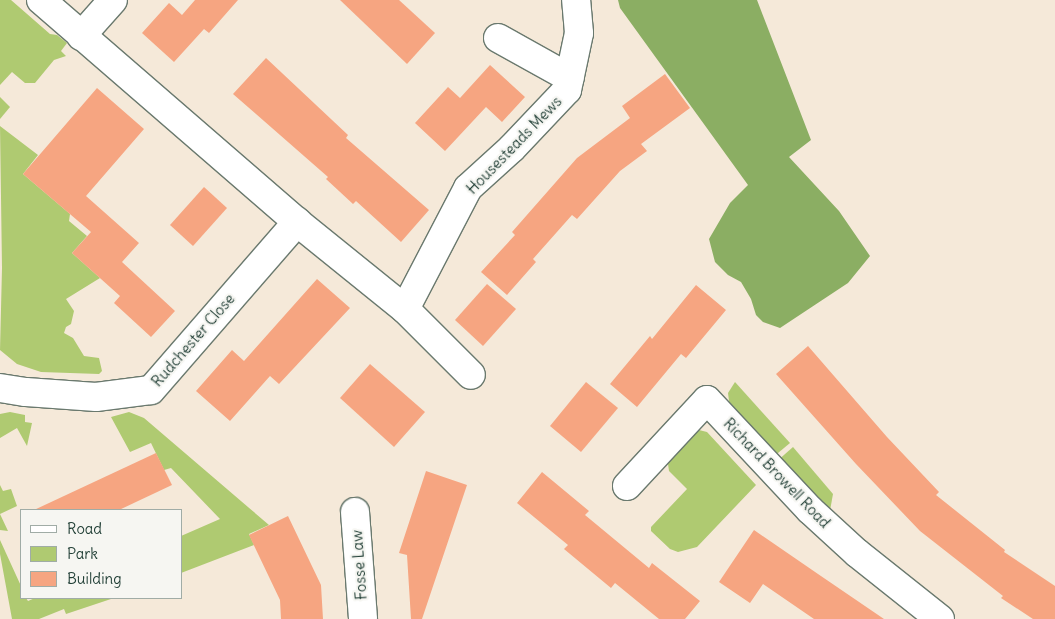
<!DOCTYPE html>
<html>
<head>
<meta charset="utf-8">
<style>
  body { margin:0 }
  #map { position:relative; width:1055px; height:619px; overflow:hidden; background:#f5e9d9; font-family:Delius,sans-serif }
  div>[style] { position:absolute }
  .green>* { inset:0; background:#afca71 }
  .forest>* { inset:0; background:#8bae63 }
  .building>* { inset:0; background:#f6a581 }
  .roads { filter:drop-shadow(1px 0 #6a796e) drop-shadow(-1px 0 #6a796e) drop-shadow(0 1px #6a796e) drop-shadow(0 -1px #6a796e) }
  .minor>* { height:28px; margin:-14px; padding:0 14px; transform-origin:14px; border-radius:14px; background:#fff }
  span { translate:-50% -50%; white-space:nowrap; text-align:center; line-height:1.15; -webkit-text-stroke:4.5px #f6f6f2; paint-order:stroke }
  .street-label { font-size:15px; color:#1f3d34 }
  .legend { position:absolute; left:20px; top:509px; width:162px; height:90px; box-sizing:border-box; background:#f6f6f2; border:1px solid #a0aca6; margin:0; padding:6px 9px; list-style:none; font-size:15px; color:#1f3d34 }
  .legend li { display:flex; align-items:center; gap:10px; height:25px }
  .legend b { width:25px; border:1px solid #a0aca6 }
</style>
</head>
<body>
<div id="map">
  <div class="green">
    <div style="clip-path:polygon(0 0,11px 0,50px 34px,57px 35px,67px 43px,61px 51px,66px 56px,54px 60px,35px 83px,25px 83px,12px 72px,0 85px)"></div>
    <div style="clip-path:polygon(0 97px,10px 107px,0 119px)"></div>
    <div style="clip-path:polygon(0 126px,38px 155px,23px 174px,70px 214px,69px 221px,87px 236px,72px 253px,100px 278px,66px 299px,74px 311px,71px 324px,66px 327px,64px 333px,73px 338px,84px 356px,99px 358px,102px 371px,99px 374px,41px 372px,17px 364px,0 350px,2px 268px)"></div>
    <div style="clip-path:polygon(735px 382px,790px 443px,772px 458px,730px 409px,728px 393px)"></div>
    <div style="clip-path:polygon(10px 412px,25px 415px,25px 422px,32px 423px,27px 446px,17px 428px,0 438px,0 414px)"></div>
    <div style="clip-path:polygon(129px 412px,144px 418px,269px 525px,249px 534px,254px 545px,181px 573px,181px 536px,220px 519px,171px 468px,164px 470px,151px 443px,130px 452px,111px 417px)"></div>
    <div style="clip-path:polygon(695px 429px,707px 432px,756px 485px,697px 547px,678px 552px,670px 549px,651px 531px,651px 527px,687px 489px,669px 471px,668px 464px,672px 454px)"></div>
    <div style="clip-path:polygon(793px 447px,833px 494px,829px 516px,776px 462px)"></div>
    <div style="clip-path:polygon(0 485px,3px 491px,11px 489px,17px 506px,0 514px,8px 531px,0 530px)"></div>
    <div style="clip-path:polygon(0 540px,21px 586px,21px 598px,26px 598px,28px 601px,35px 598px,114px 598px,66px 614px,64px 609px,39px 619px,12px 619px,0 554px)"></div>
  </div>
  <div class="forest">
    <div style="clip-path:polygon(618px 0,757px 0,811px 140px,789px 157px,839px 211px,870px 256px,848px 283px,780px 328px,763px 322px,756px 315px,751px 299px,741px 282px,728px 275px,715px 262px,709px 239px,730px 203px,748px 185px,620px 8px)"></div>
  </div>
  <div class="building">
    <div style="clip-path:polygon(195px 0,238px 0,209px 33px,204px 29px,174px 62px,142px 33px,169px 3px,182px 15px)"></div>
    <div style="clip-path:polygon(340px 0,399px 0,435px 33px,407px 64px)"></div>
    <div style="clip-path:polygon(266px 58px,348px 135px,346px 138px,429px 210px,401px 242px,356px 201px,353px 204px,326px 179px,328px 177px,233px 94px)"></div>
    <div style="clip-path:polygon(490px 65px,525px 97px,502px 122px,486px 107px,445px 151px,415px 123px,448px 87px,460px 98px)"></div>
    <div style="clip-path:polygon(665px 74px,690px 108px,641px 144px,647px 151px,620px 171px,577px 219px,572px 215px,533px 259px,536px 262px,507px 295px,481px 272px,515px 235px,512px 232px,577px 158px,630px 118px,622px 106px)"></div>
    <div style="clip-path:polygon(97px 88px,144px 129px,86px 196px,139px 243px,122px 262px,175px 311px,151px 337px,114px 303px,120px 296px,72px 253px,91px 232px,23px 174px)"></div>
    <div style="clip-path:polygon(204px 187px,227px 208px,193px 246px,170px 225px)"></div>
    <div style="clip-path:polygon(317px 279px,350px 308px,279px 384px,270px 376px,230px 421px,196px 391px,232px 350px,244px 361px)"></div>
    <div style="clip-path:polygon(487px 284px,516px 309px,483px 346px,455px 320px)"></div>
    <div style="clip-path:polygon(696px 285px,726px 310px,686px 358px,681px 354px,637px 407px,610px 384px,650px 336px,652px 339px)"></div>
    <div style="clip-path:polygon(808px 346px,887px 437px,939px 492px,936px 495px,1005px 550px,1004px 552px,1055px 586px,1055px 619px,1033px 619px,1001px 598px,1003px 596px,920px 531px,856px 464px,776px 374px)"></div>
    <div style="clip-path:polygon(370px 364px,425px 412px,394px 447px,340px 398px)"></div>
    <div style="clip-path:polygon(586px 382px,618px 408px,581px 452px,550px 426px)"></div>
    <div style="clip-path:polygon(156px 453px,172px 485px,119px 510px,34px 510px)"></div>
    <div style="clip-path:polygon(426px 471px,467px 485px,422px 619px,411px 619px,407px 555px,399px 553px)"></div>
    <div style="clip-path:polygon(542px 472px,589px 511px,585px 515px,649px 568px,652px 563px,700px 601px,685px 619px,659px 619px,615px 583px,611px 588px,564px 549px,568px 545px,517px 503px)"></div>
    <div style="clip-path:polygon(288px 516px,321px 585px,323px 619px,281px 619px,280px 600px,249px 535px)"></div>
    <div style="clip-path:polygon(754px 530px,818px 574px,884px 619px,814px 619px,763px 584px,750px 603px,719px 582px)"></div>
  </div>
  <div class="roads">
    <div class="minor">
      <div style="left:41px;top:0;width:339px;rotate:40.9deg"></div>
      <div style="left:297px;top:222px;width:139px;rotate:38.9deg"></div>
      <div style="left:405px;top:309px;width:93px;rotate:45deg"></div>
      <div style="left:81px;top:36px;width:48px;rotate:-48.4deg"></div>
      <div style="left:498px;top:38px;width:82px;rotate:29.1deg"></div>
      <div style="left:405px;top:309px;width:136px;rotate:-62.5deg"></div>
      <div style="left:468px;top:188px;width:59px;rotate:-42.3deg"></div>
      <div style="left:512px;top:148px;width:80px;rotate:-46.5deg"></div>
      <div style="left:567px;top:90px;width:58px;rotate:-78.1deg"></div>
      <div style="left:579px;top:33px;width:33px;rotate:-95deg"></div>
      <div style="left:0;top:388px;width:26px;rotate:9deg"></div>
      <div style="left:26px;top:392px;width:70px;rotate:4.1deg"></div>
      <div style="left:96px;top:397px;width:55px;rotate:-7.3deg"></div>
      <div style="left:151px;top:390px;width:223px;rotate:-49deg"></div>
      <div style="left:627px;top:486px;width:117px;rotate:-47.1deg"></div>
      <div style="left:707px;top:400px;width:151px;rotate:46.9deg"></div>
      <div style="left:810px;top:510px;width:64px;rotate:42.5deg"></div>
      <div style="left:857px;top:553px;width:106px;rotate:38.5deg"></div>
      <div style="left:355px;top:512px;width:107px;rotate:85.7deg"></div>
    </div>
  </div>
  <div class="street-label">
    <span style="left:514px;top:145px;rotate:-46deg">Housesteads Mews</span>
    <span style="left:193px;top:340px;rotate:-49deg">Rudchester Close</span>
    <span style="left:777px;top:473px;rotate:46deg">Richard Browell Road</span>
    <span style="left:359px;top:565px;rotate:-94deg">Fosse Law</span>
  </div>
  <ul class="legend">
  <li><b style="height:6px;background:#fff"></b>Road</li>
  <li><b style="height:14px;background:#afca71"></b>Park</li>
  <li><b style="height:14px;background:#f6a581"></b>Building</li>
  </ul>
</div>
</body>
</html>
